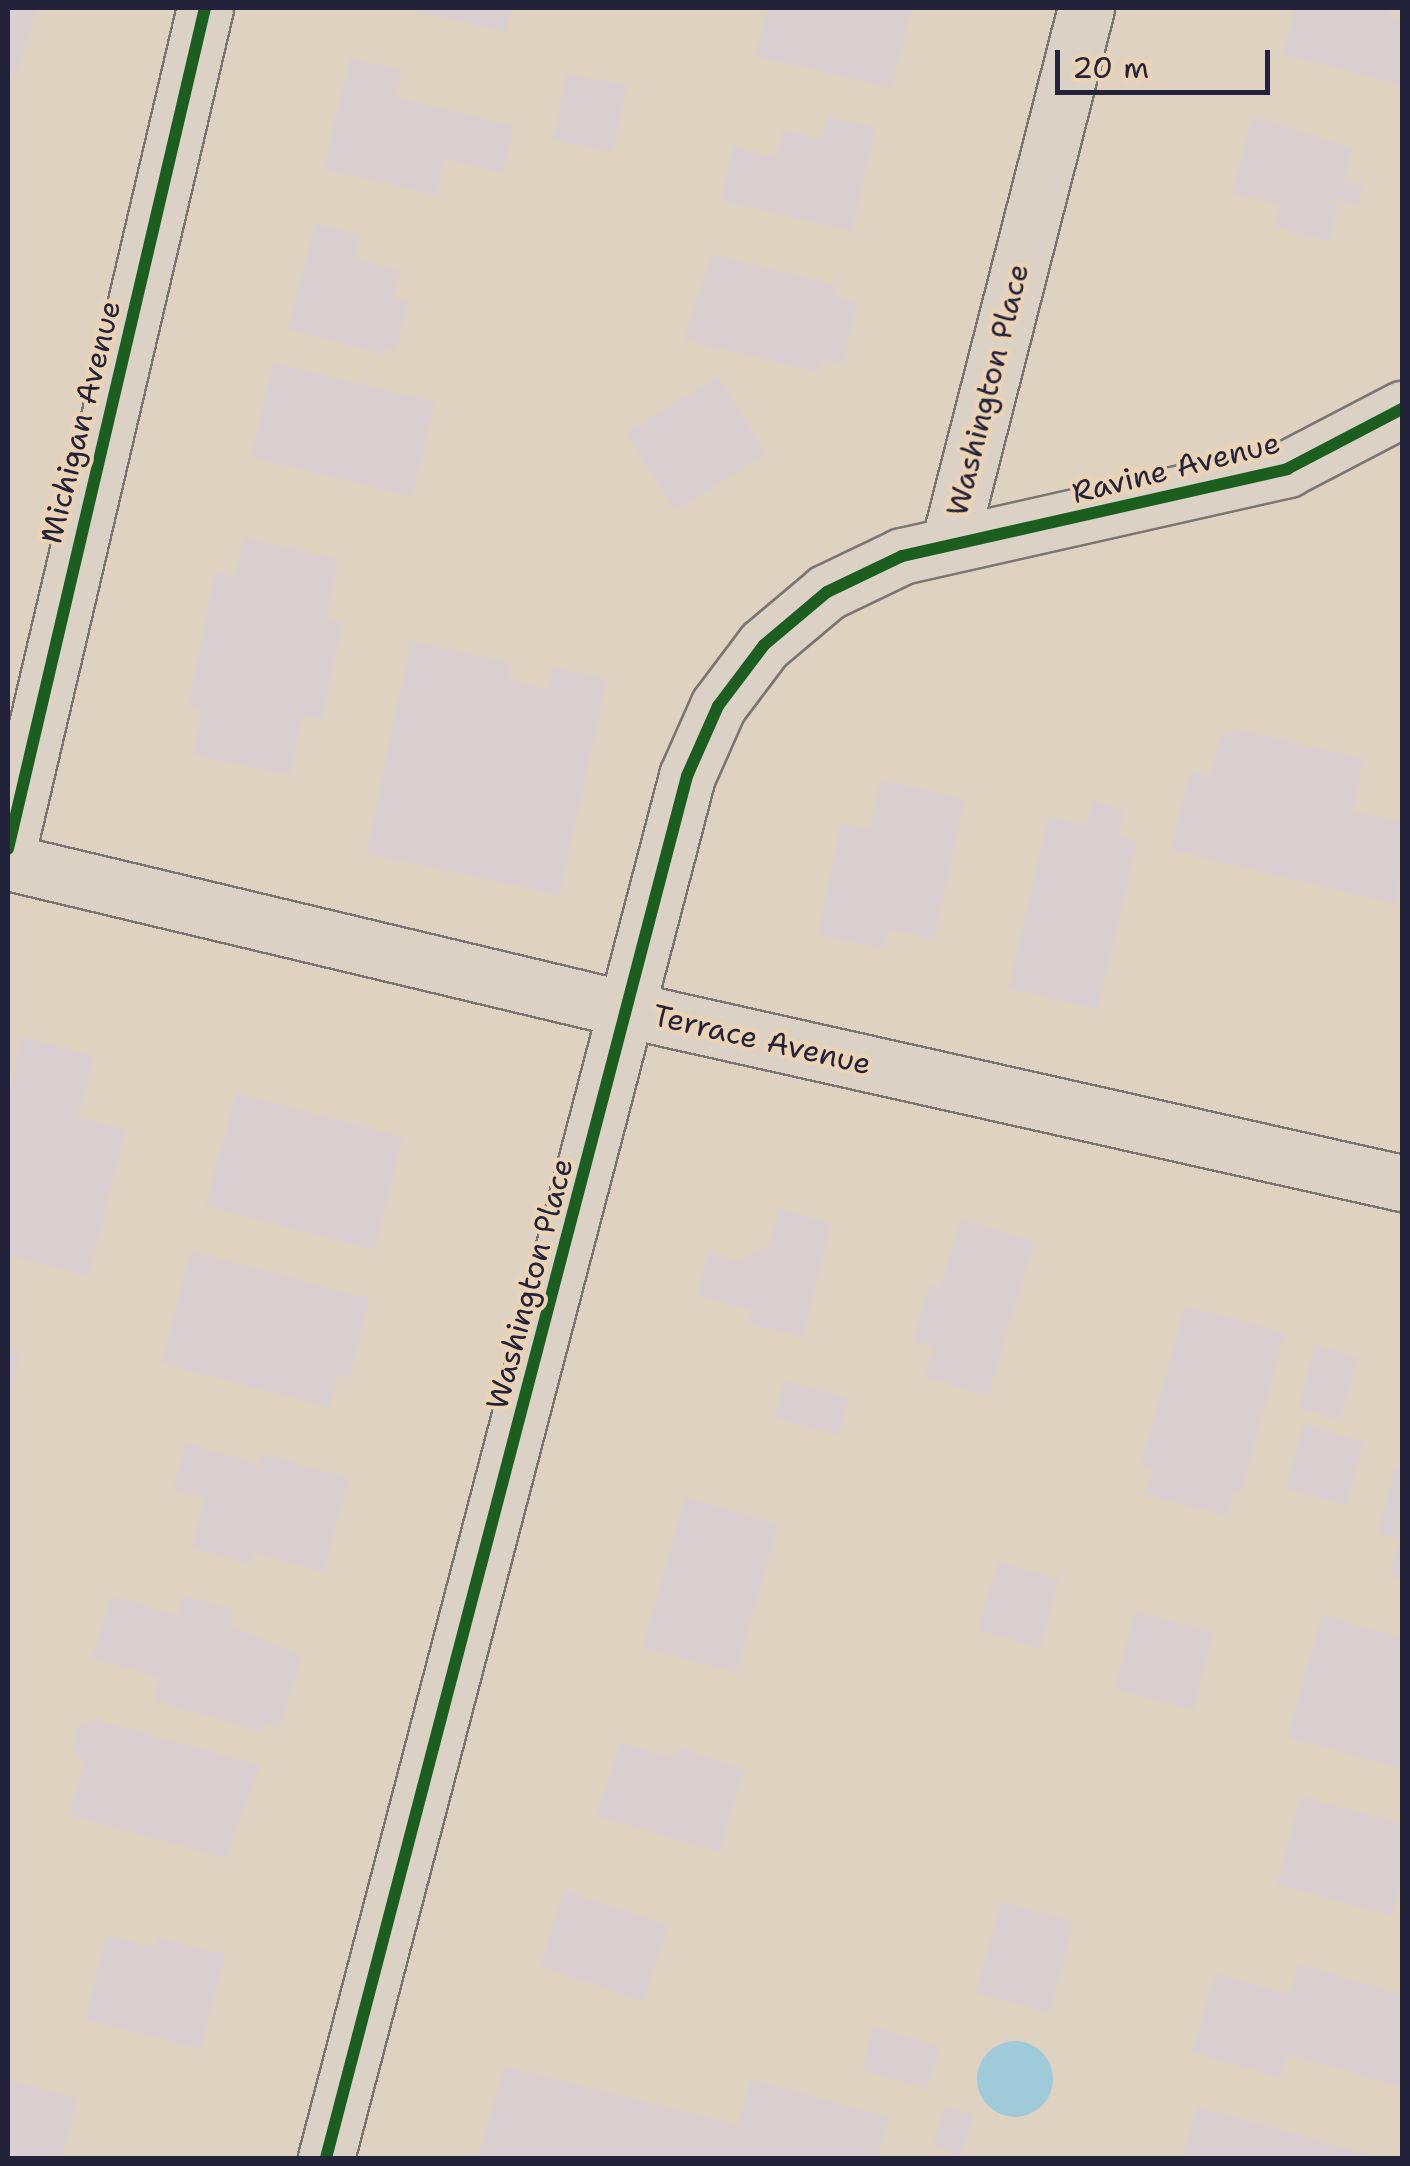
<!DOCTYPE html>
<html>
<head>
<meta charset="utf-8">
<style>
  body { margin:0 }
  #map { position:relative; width:1410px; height:2166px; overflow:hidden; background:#dfd2c1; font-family:"Shantell Sans",sans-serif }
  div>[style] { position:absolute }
  .water>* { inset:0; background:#9ecad9 }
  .round { border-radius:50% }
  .building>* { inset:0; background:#dad0d1 }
  .roads { filter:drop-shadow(2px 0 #7b7673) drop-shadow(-2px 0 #7b7673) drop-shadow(0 2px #7b7673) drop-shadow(0 -2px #7b7673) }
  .minor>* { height:55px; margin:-27.5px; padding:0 27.5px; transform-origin:27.5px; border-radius:27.5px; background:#dbd1c5 }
  .secondary>* { height:55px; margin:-27.5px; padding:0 27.5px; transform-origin:27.5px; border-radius:27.5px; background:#dbd1c5 }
  .cycleway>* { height:12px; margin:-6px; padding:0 6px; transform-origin:6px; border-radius:6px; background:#1b5e20 }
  span { translate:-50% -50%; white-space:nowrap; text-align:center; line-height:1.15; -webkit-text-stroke:8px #ecd3b4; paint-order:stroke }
  .street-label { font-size:30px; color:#22223b }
  .frame { position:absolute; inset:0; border:10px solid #22223b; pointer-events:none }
  .scale { position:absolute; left:1055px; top:50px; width:215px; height:45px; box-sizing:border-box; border:5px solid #22223b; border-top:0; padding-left:12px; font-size:30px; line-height:35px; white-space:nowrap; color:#22223b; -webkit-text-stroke:8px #ecd3b4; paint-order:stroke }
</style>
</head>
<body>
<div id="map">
  <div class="water">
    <div class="round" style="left:977px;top:2041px;width:76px;height:76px"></div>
  </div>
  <div class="building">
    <div style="clip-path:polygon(8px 8px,37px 8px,15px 76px,8px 75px)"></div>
    <div style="clip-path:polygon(402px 8px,512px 8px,506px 32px)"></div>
    <div style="clip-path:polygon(768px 8px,911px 8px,892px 88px,756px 56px)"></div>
    <div style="clip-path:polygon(1295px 8px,1390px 8px,1388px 17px,1402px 21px,1402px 85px,1283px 54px)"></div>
    <div style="clip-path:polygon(350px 58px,402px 70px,396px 97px,514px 126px,502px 173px,444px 159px,436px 195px,324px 169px)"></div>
    <div style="clip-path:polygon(566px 74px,627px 85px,613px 152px,554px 140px)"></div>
    <div style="clip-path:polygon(827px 117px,875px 127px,852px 231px,721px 200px,732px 147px,777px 158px,783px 130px,822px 139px)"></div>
    <div style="clip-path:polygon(1252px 117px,1352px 148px,1344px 181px,1363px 185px,1357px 205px,1339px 201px,1329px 241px,1275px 227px,1280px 205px,1232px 193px)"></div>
    <div style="clip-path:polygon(315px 224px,360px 235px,354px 258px,400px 271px,394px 297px,408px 301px,396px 350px,387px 347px,384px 354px,288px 329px)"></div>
    <div style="clip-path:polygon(712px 255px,836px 285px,833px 296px,857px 302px,843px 364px,821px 359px,818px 372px,684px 340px)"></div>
    <div style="clip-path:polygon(273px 363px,435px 402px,412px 496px,251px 457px)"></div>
    <div style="clip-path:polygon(718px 377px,766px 454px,675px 511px,626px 433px)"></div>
    <div style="clip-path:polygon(244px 538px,338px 559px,326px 619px,342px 622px,322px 719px,302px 715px,290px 775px,193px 755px,202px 710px,188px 706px,215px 572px,235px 577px)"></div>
    <div style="clip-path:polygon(411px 641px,511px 663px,508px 680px,548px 689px,553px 667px,607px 679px,559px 895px,366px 853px)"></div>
    <div style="clip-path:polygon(1236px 729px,1364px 759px,1352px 811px,1402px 822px,1397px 904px,1171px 850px,1190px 771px,1210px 776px,1219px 741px)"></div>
    <div style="clip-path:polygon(880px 780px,965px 799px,934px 939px,888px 929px,884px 949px,818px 934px,841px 824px,870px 830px)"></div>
    <div style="clip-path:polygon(1092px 801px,1124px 809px,1118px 836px,1137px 841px,1098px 1009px,1009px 988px,1048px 817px,1086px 825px)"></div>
    <div style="clip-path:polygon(22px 1037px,94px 1056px,78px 1117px,125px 1130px,89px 1276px,8px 1255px,8px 1098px)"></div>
    <div style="clip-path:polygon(236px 1093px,403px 1137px,374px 1250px,206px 1206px)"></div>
    <div style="clip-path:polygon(779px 1209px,831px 1223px,803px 1337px,749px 1324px,752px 1310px,697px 1296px,707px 1253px,741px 1261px,771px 1243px)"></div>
    <div style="clip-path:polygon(961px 1219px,1034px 1242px,988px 1396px,925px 1377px,934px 1348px,913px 1341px,929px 1285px,940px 1288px)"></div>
    <div style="clip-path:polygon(191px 1251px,369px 1299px,350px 1377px,338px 1374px,330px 1408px,162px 1363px)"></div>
    <div style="clip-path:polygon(1185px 1306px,1285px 1333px,1241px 1492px,1234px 1491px,1226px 1516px,1145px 1494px,1153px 1469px,1141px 1466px)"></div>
    <div style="clip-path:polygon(1315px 1345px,1358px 1357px,1340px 1420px,1299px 1408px)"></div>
    <div style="clip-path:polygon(8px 1350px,20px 1353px,9px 1400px,8px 1400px)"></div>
    <div style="clip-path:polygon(784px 1381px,848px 1398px,839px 1435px,775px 1418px)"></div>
    <div style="clip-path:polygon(1303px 1425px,1364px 1441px,1346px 1505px,1286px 1489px)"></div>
    <div style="clip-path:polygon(186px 1443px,259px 1464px,262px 1454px,349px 1478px,323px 1572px,253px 1552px,250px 1564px,192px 1548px,205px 1499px,173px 1490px)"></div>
    <div style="clip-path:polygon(1395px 1467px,1402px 1469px,1402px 1580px,1390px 1576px,1400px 1539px,1378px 1533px)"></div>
    <div style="clip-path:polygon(685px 1497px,778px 1525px,736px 1673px,643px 1647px)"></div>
    <div style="clip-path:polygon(998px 1562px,1059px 1579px,1040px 1648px,978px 1630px)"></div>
    <div style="clip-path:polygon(182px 1595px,234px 1610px,229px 1625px,302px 1656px,279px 1729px,263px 1724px,261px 1732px,154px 1700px,160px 1678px,92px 1658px,111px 1596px,177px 1615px)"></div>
    <div style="clip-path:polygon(1135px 1611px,1213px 1633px,1193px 1710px,1115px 1689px)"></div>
    <div style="clip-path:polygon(1322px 1615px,1402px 1638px,1402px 1769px,1288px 1737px)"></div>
    <div style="clip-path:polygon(96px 1720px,260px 1765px,225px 1858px,70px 1815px,84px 1762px,72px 1746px,77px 1727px)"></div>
    <div style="clip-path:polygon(620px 1742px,673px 1758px,677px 1748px,744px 1769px,719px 1852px,597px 1816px)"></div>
    <div style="clip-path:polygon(1301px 1796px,1402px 1824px,1402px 1878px,1392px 1916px,1277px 1884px)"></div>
    <div style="clip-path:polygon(564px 1891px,668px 1925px,643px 2001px,540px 1966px)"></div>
    <div style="clip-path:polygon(1001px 1902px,1074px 1922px,1049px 2013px,976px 1993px)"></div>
    <div style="clip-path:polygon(106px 1936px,155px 1947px,158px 1938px,225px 1955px,200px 2049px,85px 2019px)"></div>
    <div style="clip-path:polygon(1299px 1964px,1402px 1995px,1401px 2087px,1287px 2054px,1280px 2078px,1192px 2052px,1216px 1973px,1289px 1995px)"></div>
    <div style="clip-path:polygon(873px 2027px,940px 2046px,927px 2089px,862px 2070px)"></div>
    <div style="clip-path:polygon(504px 2067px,738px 2125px,751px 2080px,889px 2117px,878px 2158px,478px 2158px)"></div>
    <div style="clip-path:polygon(8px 2080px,77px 2098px,62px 2158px,8px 2158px)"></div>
    <div style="clip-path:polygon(946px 2106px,974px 2115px,960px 2156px,932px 2146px)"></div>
    <div style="clip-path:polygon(1197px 2107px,1370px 2155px,1369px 2158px,1183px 2158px)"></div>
  </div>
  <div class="roads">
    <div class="minor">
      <div style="left:949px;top:544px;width:553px;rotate:-75.66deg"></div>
      <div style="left:8px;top:849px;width:864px;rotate:-76.82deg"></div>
      <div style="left:326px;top:2158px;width:1428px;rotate:-75.36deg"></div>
      <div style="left:687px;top:776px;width:77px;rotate:-66.1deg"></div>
      <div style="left:718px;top:706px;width:76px;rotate:-53deg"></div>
      <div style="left:764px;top:645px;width:82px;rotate:-40.1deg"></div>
      <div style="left:827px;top:592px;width:83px;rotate:-25.6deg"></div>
      <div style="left:902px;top:556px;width:395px;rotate:-12.7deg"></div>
      <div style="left:1287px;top:469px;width:130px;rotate:-27.6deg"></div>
    </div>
    <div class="secondary">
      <div style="left:8px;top:862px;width:638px;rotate:13.4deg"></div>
      <div style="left:629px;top:1010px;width:792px;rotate:12.62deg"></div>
    </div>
  </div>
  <div class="cycleway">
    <div style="left:8px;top:849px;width:864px;rotate:-76.82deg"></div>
    <div style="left:326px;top:2158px;width:1428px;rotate:-75.36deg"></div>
    <div style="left:687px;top:776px;width:77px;rotate:-66.1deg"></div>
    <div style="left:718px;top:706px;width:76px;rotate:-53deg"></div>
    <div style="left:764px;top:645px;width:82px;rotate:-40.1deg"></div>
    <div style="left:827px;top:592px;width:83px;rotate:-25.6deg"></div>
    <div style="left:902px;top:556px;width:395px;rotate:-12.7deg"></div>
    <div style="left:1287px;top:469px;width:130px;rotate:-27.6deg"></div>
  </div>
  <div class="street-label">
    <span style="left:988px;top:390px;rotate:-76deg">Washington Place</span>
    <span style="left:81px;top:422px;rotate:-76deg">Michigan Avenue</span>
    <span style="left:1176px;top:468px;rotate:-14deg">Ravine Avenue</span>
    <span style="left:762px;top:1040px;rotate:13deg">Terrace Avenue</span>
    <span style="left:530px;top:1284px;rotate:-75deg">Washington Place</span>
  </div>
  <div class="frame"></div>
  <div class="scale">20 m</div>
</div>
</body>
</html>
